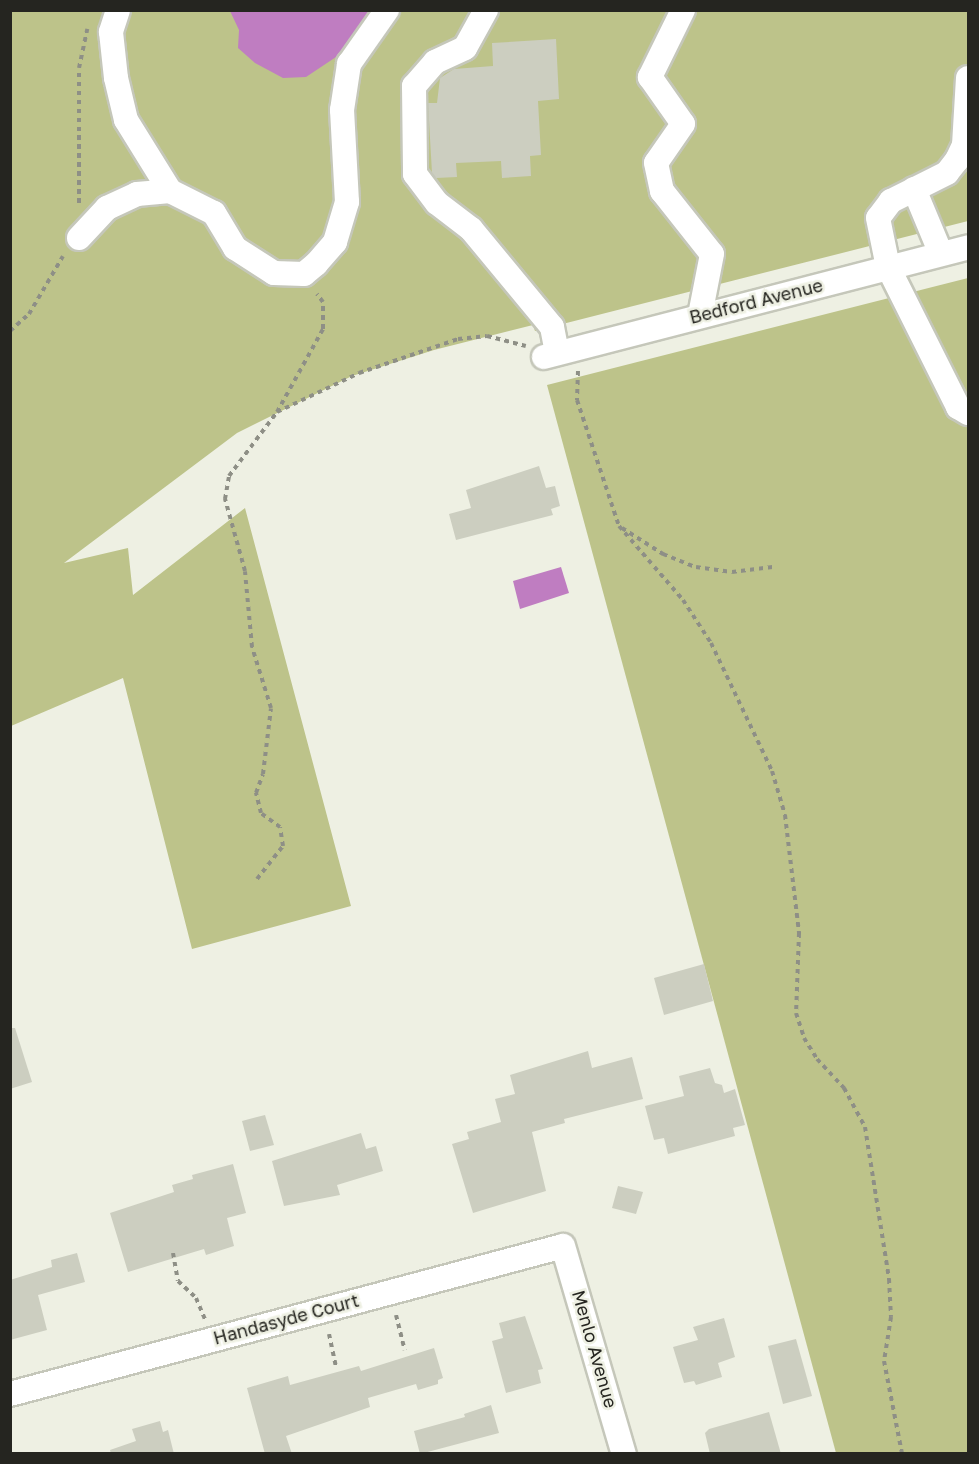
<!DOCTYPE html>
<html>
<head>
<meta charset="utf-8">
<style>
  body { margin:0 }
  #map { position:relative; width:979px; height:1464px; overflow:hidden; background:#eef0e3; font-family:"Golos Text",sans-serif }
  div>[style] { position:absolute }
  .green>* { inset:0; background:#bdc38a }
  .water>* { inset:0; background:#bf7dc1 }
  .building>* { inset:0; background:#cccec0 }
  .path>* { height:4px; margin-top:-2px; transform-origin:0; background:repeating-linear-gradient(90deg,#8e8f86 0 4.5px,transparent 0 9px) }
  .roads { filter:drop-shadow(2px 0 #c5c7ba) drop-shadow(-2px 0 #c5c7ba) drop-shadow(0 2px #c5c7ba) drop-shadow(0 -2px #c5c7ba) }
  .minor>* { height:24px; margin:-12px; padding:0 12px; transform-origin:12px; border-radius:12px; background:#fff }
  span { translate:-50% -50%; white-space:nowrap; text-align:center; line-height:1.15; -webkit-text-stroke:5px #eef0e3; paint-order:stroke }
  .street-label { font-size:18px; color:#252520 }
  .frame { position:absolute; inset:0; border:12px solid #252520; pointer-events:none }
</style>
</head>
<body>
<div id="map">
  <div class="green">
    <div style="clip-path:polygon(11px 11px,968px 11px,968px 221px,535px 331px,533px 325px,434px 350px,352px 376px,237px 433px,64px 563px,128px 548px,133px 595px,245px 508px,351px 906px,192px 949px,123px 678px,11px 726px)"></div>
    <div style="clip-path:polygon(968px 278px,968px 1453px,836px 1453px,547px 385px)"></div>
  </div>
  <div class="water">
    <div style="clip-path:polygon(230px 11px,371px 11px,345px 51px,306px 77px,283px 78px,255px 63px,238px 48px,239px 30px)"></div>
    <div style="clip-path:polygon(561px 567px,569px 593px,520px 609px,513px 581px)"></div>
  </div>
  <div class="building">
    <div style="clip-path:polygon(556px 39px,559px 99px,538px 101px,541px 155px,530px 156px,531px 176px,502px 178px,501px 161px,456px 163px,457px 177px,436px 178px,432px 173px,428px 103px,437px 103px,440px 78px,454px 69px,493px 66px,492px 43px)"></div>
    <div style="clip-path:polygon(539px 466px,546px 488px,555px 486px,560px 506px,551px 509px,553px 515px,456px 540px,449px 514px,471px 508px,466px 490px)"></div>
    <div style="clip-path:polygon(704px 964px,713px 1001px,664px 1015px,654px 978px)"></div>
    <div style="clip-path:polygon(10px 1028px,15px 1028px,32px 1082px,10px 1089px)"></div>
    <div style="clip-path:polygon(588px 1051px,592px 1068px,632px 1057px,643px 1099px,564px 1119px,565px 1123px,532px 1132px,546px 1191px,473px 1213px,452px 1144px,469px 1139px,467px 1132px,501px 1122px,495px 1099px,515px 1094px,510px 1075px)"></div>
    <div style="clip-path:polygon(710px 1068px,715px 1083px,722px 1085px,724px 1093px,735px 1089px,745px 1125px,733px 1128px,735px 1136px,668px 1154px,664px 1138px,654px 1140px,645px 1106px,684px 1096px,679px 1076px)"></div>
    <div style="clip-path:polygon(265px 1115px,274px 1145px,250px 1151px,242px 1121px)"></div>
    <div style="clip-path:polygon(361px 1133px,366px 1149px,376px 1146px,383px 1171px,337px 1185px,340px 1195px,284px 1206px,272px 1161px)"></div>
    <div style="clip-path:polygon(233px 1164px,246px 1213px,227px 1218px,234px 1246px,206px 1255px,204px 1249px,128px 1272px,110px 1213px,174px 1192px,172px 1185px,193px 1179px,192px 1175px)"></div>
    <div style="clip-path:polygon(618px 1186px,643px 1192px,636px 1214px,612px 1208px)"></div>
    <div style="clip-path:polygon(77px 1253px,85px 1282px,38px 1295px,47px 1330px,10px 1340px,10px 1280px,52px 1267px,51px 1260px)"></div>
    <div style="clip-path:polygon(525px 1316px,543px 1369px,538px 1370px,541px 1383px,506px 1393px,492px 1341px,503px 1338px,499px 1323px)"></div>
    <div style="clip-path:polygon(724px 1318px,735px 1357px,718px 1363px,722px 1377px,696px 1385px,694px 1381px,684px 1383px,673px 1347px,698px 1340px,693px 1327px)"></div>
    <div style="clip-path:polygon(796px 1339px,812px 1396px,783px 1404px,768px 1346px)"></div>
    <div style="clip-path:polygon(434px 1348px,443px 1378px,438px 1380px,438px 1384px,418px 1390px,416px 1384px,368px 1398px,370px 1407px,286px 1436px,292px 1454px,265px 1454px,247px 1388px,288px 1376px,290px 1385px,359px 1366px,361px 1371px)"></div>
    <div style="clip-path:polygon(491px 1405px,499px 1433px,420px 1454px,414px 1431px,465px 1417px,464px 1414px)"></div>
    <div style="clip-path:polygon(769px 1412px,781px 1454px,710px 1454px,705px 1433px,709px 1429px)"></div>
    <div style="clip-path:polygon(160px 1421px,163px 1432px,168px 1430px,174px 1454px,111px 1454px,110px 1450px,136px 1441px,132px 1429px)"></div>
  </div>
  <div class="path">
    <div style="left:79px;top:203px;width:135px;rotate:-90deg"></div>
    <div style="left:79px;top:68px;width:40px;rotate:-78deg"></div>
    <div style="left:10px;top:331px;width:25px;rotate:-42deg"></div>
    <div style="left:29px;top:314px;width:67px;rotate:-59.6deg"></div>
    <div style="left:578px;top:371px;width:29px;rotate:92deg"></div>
    <div style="left:577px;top:400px;width:133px;rotate:71.6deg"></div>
    <div style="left:619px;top:526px;width:98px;rotate:49.1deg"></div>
    <div style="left:683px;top:600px;width:51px;rotate:56.9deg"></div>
    <div style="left:711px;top:643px;width:142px;rotate:64.5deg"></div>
    <div style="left:772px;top:771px;width:46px;rotate:73.5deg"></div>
    <div style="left:785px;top:815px;width:119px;rotate:83.2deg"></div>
    <div style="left:799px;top:933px;width:80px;rotate:92.1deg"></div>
    <div style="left:796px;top:1013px;width:26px;rotate:72deg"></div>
    <div style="left:804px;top:1038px;width:25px;rotate:58deg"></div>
    <div style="left:817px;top:1059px;width:40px;rotate:47deg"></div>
    <div style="left:844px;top:1088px;width:44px;rotate:61.7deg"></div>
    <div style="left:865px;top:1127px;width:154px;rotate:81deg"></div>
    <div style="left:889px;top:1279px;width:38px;rotate:87deg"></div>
    <div style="left:891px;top:1317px;width:45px;rotate:99deg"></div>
    <div style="left:884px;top:1361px;width:95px;rotate:79deg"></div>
    <div style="left:277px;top:412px;width:91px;rotate:-25.4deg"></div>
    <div style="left:359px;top:373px;width:105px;rotate:-19deg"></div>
    <div style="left:458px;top:339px;width:29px;rotate:-6deg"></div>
    <div style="left:487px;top:336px;width:40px;rotate:14.4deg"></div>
    <div style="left:622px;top:528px;width:49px;rotate:32.4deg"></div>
    <div style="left:663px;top:554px;width:35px;rotate:22deg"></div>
    <div style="left:696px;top:567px;width:36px;rotate:8deg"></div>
    <div style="left:732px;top:572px;width:41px;rotate:-7deg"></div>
    <div style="left:257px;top:879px;width:42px;rotate:-51.8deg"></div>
    <div style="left:283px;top:846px;width:19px;rotate:-99deg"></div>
    <div style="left:280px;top:827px;width:24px;rotate:-144deg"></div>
    <div style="left:261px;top:813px;width:21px;rotate:-104deg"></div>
    <div style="left:256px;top:793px;width:20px;rotate:-70deg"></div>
    <div style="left:263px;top:774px;width:66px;rotate:-83.1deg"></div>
    <div style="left:271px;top:708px;width:64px;rotate:-107.3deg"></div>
    <div style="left:252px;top:647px;width:76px;rotate:-95.3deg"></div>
    <div style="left:245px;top:571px;width:75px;rotate:-105.5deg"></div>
    <div style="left:225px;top:499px;width:23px;rotate:-80deg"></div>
    <div style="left:229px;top:476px;width:80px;rotate:-53.1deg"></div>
    <div style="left:277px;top:412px;width:95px;rotate:-61deg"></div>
    <div style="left:323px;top:329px;width:27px;rotate:-90deg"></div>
    <div style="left:323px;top:302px;width:10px;rotate:-127deg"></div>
    <div style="left:173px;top:1253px;width:28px;rotate:80deg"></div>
    <div style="left:178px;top:1281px;width:25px;rotate:43deg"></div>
    <div style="left:196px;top:1298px;width:23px;rotate:67deg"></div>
    <div style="left:396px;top:1315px;width:36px;rotate:76deg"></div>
    <div style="left:329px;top:1334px;width:35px;rotate:78deg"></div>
  </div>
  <div class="roads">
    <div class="minor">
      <div style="left:118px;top:10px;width:23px;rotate:108deg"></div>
      <div style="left:111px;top:32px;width:46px;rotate:83.8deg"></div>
      <div style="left:116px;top:78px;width:43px;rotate:76.6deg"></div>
      <div style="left:126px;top:120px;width:84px;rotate:58.2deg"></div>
      <div style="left:486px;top:10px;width:43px;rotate:118.9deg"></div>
      <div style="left:465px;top:48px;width:33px;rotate:155deg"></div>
      <div style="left:435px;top:62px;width:32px;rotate:131deg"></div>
      <div style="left:414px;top:86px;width:88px;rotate:89.3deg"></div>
      <div style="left:415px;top:174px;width:36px;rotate:53deg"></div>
      <div style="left:437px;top:203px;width:43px;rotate:37.4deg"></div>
      <div style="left:471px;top:229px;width:127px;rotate:50.4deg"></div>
      <div style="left:552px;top:327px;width:26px;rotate:79deg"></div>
      <div style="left:683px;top:10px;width:75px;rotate:116.2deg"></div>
      <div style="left:650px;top:77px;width:57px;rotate:54.9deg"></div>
      <div style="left:683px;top:124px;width:47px;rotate:124.7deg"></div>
      <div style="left:656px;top:163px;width:29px;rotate:78deg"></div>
      <div style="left:662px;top:191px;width:80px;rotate:51.6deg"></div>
      <div style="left:712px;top:254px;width:62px;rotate:101.1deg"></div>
      <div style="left:968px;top:78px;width:67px;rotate:93.4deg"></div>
      <div style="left:964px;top:145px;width:17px;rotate:115deg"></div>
      <div style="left:957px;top:160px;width:16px;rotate:128deg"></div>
      <div style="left:947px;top:173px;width:63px;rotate:153.4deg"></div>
      <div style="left:891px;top:201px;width:21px;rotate:127deg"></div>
      <div style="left:878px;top:218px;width:50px;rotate:78.5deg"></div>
      <div style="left:888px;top:267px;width:157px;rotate:63.4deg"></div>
      <div style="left:958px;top:407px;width:12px;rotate:31deg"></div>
      <div style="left:914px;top:189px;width:70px;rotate:67.4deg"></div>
      <div style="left:79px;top:238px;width:41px;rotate:-47deg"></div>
      <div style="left:107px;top:208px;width:33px;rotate:-25deg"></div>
      <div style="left:137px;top:194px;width:33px;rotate:-5deg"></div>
      <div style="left:170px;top:191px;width:49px;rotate:26.6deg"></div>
      <div style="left:214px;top:213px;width:41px;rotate:59deg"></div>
      <div style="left:235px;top:248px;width:46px;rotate:32.7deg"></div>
      <div style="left:274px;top:273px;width:30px;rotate:2deg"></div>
      <div style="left:304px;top:274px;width:16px;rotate:-40deg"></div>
      <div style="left:316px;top:264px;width:29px;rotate:-49deg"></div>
      <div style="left:335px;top:242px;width:42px;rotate:-73.3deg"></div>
      <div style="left:347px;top:202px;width:92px;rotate:-93.1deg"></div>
      <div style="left:342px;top:110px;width:47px;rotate:-81.3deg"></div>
      <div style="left:349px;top:64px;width:66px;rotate:-54.9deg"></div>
      <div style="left:544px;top:357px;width:438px;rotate:-14.5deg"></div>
      <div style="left:10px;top:1394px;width:572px;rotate:-14.98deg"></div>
      <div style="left:563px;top:1246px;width:217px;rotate:73.7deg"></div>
    </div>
  </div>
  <div class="street-label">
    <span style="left:756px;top:301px;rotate:-14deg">Bedford Avenue</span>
    <span style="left:286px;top:1319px;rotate:-15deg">Handasyde Court</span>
    <span style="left:595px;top:1349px;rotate:74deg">Menlo Avenue</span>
  </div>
  <div class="frame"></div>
</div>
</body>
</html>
